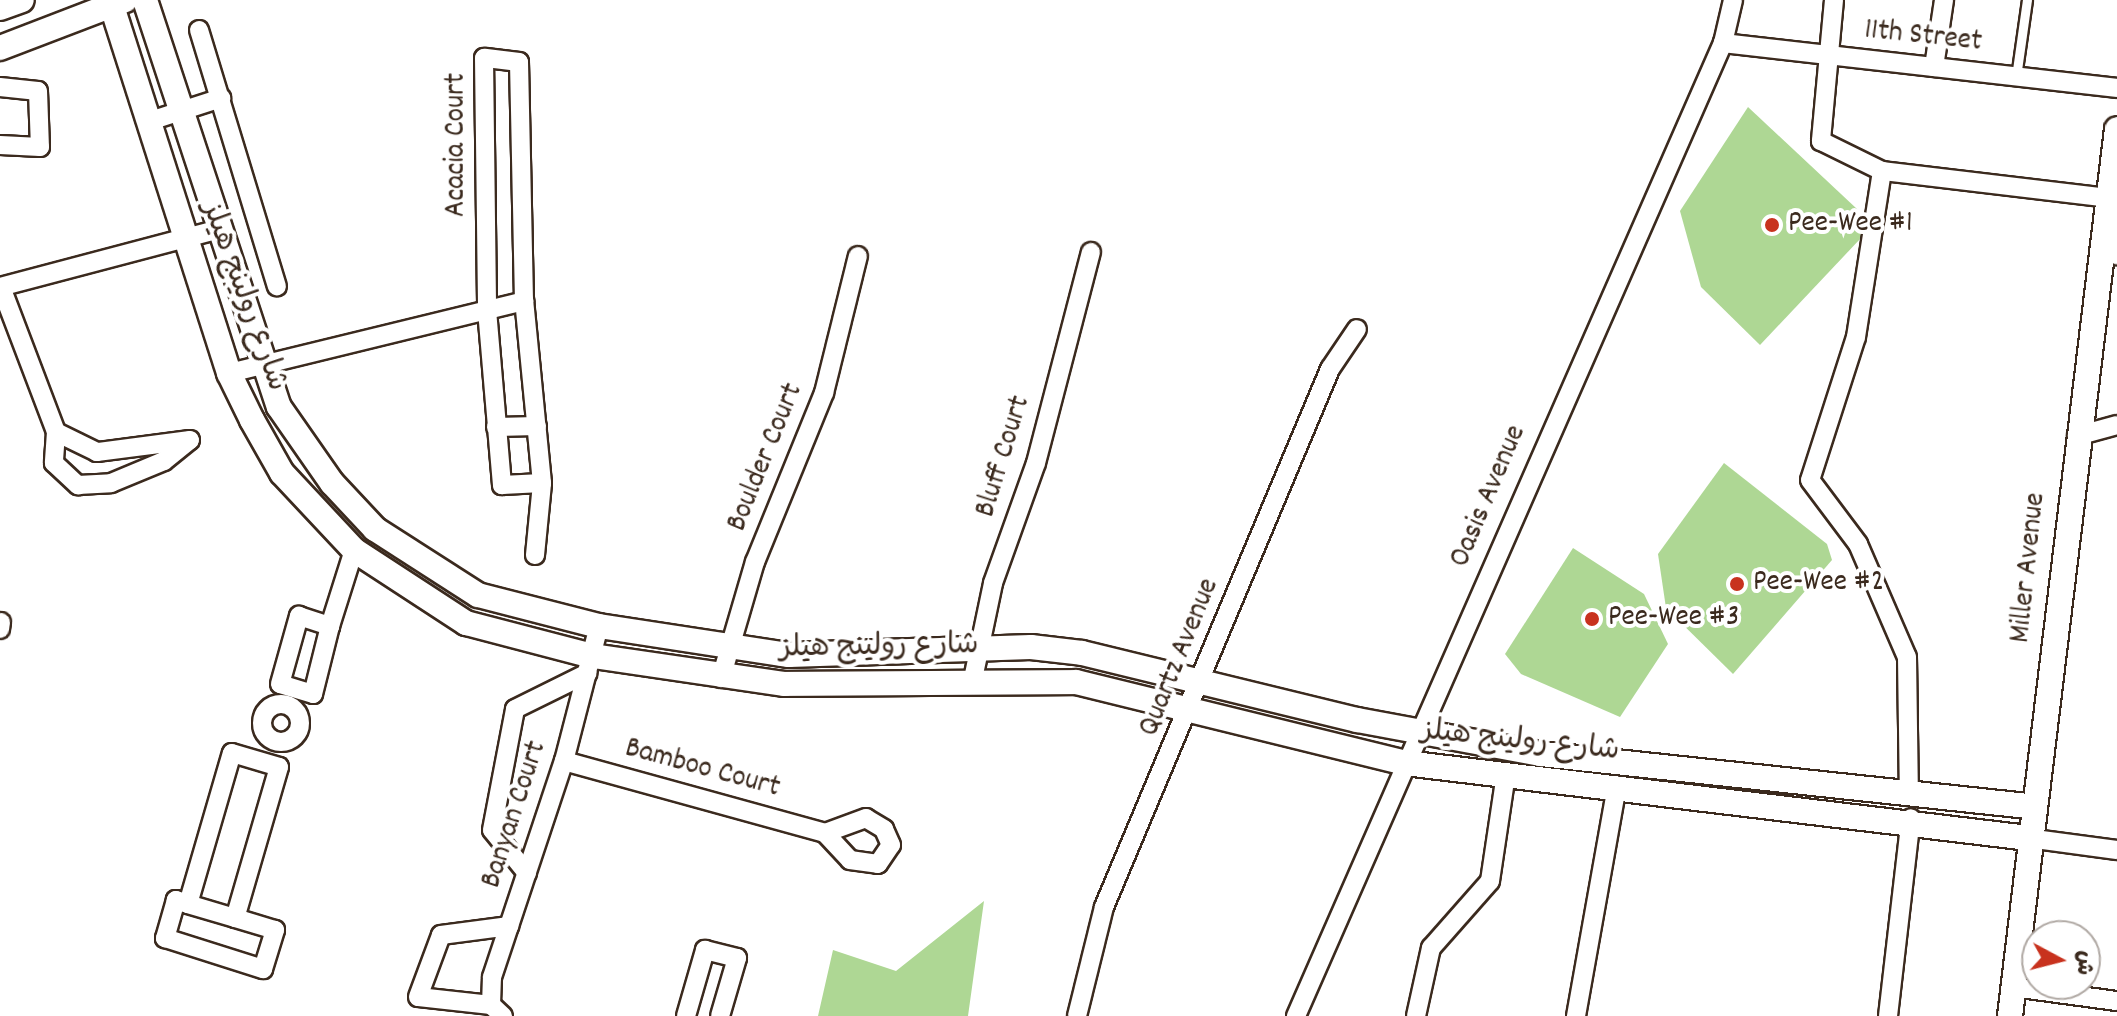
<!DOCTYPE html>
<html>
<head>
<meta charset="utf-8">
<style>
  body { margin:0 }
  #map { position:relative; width:2117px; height:1016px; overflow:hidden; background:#fff; font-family:Dekko,"Playpen Sans Arabic",sans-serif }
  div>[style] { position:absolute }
  .green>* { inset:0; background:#aed794 }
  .roads { filter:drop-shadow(2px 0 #3b2a1e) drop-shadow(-2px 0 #3b2a1e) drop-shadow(0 2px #3b2a1e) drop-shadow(0 -2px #3b2a1e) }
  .lane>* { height:9px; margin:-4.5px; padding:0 4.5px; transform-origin:4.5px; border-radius:4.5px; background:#fff }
  .street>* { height:18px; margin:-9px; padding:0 9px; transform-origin:9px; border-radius:9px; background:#fff }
  .street>.ring { margin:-9px; padding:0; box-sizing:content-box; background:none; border:18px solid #fff; border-radius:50% }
  .secondary>* { height:24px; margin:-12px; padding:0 12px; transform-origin:12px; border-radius:12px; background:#fff }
  .dots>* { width:22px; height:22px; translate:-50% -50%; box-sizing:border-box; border:4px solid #fff; border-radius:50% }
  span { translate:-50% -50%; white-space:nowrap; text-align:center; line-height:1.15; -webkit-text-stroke:8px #fff; paint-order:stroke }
  .street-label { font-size:30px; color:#3b2a1e }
  .poi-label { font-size:30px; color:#3b2a1e }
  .left { translate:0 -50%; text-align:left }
  .north { position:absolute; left:2021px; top:920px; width:80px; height:80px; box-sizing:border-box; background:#fff; border:2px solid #b1aaa5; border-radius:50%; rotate:97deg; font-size:22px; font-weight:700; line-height:32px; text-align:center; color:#3b2a1e }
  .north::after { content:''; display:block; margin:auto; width:28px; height:36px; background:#c8321e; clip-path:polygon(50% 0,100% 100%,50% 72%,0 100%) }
</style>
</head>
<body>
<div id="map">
  <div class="green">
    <div style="clip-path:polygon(1748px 107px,1857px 209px,1861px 238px,1760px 345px,1701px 287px,1680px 211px)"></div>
    <div style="clip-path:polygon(1724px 463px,1827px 544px,1832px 560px,1733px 674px,1666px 608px,1658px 554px)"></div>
    <div style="clip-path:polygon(1573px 548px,1644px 594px,1668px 644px,1620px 717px,1521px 674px,1505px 654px)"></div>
    <div style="clip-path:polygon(984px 901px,968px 1016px,818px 1016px,833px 950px,896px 971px)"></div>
  </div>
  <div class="roads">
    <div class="lane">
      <div style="left:2016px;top:77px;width:78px;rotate:-81.9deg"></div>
    </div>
    <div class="street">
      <div style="left:1834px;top:0;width:142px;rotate:95.3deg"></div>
      <div style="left:1821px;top:141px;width:68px;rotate:26.2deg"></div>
      <div style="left:1882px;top:171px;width:229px;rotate:6.8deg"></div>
      <div style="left:2109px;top:198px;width:58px;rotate:82deg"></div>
      <div style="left:199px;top:30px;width:268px;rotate:73.1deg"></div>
      <div style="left:1723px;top:43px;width:397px;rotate:6.5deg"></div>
      <div style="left:1934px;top:67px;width:68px;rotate:-81.5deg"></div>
      <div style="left:0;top:87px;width:38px;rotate:6deg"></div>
      <div style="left:38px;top:91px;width:56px;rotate:88deg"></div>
      <div style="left:40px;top:147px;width:40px;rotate:-177.1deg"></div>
      <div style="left:150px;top:121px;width:75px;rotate:-17.9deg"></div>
      <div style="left:1882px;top:171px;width:168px;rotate:98.9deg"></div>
      <div style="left:1856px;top:337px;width:150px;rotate:107.8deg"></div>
      <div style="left:1810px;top:480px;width:80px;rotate:53.1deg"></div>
      <div style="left:1858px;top:544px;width:123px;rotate:66.6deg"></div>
      <div style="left:1907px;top:657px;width:135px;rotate:89.2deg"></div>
      <div style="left:0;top:287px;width:227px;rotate:-14.8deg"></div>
      <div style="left:1px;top:287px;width:155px;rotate:69.2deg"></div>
      <div style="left:56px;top:432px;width:31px;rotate:94deg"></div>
      <div style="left:54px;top:463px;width:33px;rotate:43deg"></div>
      <div style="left:78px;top:485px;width:33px;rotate:-3deg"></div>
      <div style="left:111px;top:483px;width:57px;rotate:-22.5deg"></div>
      <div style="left:164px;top:461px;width:33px;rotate:-39deg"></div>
      <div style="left:190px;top:440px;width:94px;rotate:172.6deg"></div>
      <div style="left:97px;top:452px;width:46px;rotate:-154deg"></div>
      <div style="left:229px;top:373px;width:304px;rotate:-13.7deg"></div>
      <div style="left:496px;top:427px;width:41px;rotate:-1.4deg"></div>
      <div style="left:2077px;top:436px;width:41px;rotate:-15.4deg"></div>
      <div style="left:535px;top:555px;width:72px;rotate:-84.4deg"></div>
      <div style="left:542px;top:483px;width:183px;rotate:-95.6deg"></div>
      <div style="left:524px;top:301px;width:239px;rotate:-91.2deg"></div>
      <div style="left:519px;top:62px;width:35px;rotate:-173deg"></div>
      <div style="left:484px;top:58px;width:252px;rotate:89.3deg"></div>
      <div style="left:487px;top:310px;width:176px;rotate:85.1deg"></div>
      <div style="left:502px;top:485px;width:40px;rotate:-2.9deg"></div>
      <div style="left:299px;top:616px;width:33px;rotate:18deg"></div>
      <div style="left:330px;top:626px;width:70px;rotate:104deg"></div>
      <div style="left:313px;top:694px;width:34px;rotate:-163deg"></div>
      <div style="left:280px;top:684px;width:71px;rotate:-74.4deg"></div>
      <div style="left:330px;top:626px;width:80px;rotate:-72.5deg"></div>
      <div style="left:0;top:629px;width:7px;rotate:-82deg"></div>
      <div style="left:721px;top:678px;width:121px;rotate:-73.7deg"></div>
      <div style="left:755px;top:562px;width:183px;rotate:-67.8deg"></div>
      <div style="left:824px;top:393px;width:141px;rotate:-76.1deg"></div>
      <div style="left:973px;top:679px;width:98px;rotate:-78.2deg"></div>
      <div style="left:993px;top:583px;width:127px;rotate:-70.3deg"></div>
      <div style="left:1036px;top:463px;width:218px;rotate:-75.4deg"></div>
      <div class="ring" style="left:262px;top:704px;width:20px;height:20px"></div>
      <div style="left:232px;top:753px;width:49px;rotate:16.6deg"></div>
      <div style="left:279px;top:767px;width:157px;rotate:106.2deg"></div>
      <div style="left:235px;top:918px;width:49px;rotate:-163.4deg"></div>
      <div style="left:188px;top:904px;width:157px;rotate:-73.8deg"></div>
      <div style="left:564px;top:761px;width:271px;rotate:15.4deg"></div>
      <div style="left:825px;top:833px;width:37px;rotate:47deg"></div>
      <div style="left:850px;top:860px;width:28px;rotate:8deg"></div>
      <div style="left:878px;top:864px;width:23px;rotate:-56deg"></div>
      <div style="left:891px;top:845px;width:17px;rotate:-114deg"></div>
      <div style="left:884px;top:829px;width:21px;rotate:-149deg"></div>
      <div style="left:866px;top:818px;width:44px;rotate:159.9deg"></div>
      <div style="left:2028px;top:838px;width:90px;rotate:7.7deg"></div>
      <div style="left:527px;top:873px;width:55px;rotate:-129.1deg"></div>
      <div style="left:492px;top:830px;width:123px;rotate:-79.2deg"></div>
      <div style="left:515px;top:709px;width:81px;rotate:-26.3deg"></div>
      <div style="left:188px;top:904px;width:13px;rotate:-162deg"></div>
      <div style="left:176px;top:900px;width:40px;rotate:106deg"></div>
      <div style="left:165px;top:938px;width:103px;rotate:17.6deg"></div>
      <div style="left:263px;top:969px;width:41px;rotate:-72.9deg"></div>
      <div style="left:275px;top:930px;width:42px;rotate:-163.3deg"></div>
      <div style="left:2013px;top:987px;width:105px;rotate:7.7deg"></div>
      <div style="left:491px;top:1005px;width:73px;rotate:-173.7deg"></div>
      <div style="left:418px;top:997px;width:66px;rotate:-69.6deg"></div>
      <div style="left:441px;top:935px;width:69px;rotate:-7.5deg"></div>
      <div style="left:503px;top:1016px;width:16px;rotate:-137deg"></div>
      <div style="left:491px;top:1005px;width:28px;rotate:-88deg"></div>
      <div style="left:492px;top:977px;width:228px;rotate:-71.6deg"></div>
      <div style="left:564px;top:761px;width:139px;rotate:-75.5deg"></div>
      <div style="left:686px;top:1016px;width:69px;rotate:-73.9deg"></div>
      <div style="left:705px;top:950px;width:33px;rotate:14deg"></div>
      <div style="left:737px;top:958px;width:60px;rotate:106.3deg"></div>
      <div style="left:1077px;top:1016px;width:112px;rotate:-76.1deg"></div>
      <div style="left:1104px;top:907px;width:584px;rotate:-67.21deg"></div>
      <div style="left:1330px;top:369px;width:48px;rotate:-56deg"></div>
      <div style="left:1296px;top:1016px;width:1063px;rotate:-66.31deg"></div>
      <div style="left:1723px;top:43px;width:44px;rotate:-76.9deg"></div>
      <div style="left:1416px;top:1016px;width:70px;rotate:-77.6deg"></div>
      <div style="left:1431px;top:948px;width:89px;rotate:-48.6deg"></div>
      <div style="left:1490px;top:881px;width:108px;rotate:-81.5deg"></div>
      <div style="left:1576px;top:1016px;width:234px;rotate:-79.9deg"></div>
      <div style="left:1888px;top:1016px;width:199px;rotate:-83.4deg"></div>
    </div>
    <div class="secondary">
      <div style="left:110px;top:0;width:392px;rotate:72.3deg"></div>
      <div style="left:229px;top:373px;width:52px;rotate:63.9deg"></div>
      <div style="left:252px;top:420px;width:61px;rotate:60.5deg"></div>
      <div style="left:282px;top:473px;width:105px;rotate:46.9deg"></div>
      <div style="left:354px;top:550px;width:134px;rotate:33.1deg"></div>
      <div style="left:466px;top:623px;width:131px;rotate:14.6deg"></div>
      <div style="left:593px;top:656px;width:194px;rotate:8.3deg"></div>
      <div style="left:785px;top:684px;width:291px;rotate:-0.4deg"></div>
      <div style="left:1076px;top:682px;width:339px;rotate:13.8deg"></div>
      <div style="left:1405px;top:763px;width:627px;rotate:6.86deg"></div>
      <div style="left:145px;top:0;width:428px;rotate:71.8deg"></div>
      <div style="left:279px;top:407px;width:93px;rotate:55.1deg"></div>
      <div style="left:332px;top:483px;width:63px;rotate:46.9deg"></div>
      <div style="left:375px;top:529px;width:122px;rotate:32.7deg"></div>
      <div style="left:478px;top:595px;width:125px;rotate:14.4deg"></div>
      <div style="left:599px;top:626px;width:192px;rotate:8.7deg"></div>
      <div style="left:789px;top:655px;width:242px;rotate:-1.9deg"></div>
      <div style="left:1031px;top:647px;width:51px;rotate:6.7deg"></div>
      <div style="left:1082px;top:653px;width:283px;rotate:13.7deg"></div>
      <div style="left:1357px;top:720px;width:187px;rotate:10.5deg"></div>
      <div style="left:1541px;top:754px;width:497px;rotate:6.1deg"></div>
      <div style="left:0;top:8px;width:23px;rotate:-20deg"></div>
      <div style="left:0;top:48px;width:134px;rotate:-21deg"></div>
      <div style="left:2010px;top:1016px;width:893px;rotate:-83.12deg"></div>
    </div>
  </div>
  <div class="dots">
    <div style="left:1772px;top:225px;background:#c8321e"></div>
    <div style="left:1737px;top:584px;background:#c8321e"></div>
    <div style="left:1592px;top:619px;background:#c8321e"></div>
  </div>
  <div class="street-label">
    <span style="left:1923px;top:38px;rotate:6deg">11th Street</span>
    <span style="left:458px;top:145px;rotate:-90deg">Acacia Court</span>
    <span style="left:242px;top:297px;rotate:70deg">شارع رولينج هيلز</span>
    <span style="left:1005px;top:457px;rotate:-73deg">Bluff Court</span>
    <span style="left:767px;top:458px;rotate:-68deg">Boulder Court</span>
    <span style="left:1490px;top:497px;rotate:-67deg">Oasis Avenue</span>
    <span style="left:2030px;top:568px;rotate:-84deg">Miller Avenue</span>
    <span style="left:879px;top:649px;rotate:-1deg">شارع رولينج هيلز</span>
    <span style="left:1181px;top:658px;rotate:-68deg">Quartz Avenue</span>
    <span style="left:1520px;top:743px;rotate:6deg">شارع رولينج هيلز</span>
    <span style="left:702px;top:770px;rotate:15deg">Bamboo Court</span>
    <span style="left:516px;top:815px;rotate:-72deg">Banyan Court</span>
  </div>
  <div class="poi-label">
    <span class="left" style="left:1788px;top:225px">Pee-Wee #1</span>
    <span class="left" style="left:1753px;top:584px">Pee-Wee #2</span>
    <span class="left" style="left:1608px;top:619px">Pee-Wee #3</span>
  </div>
  <div class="north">ش</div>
</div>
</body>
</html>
